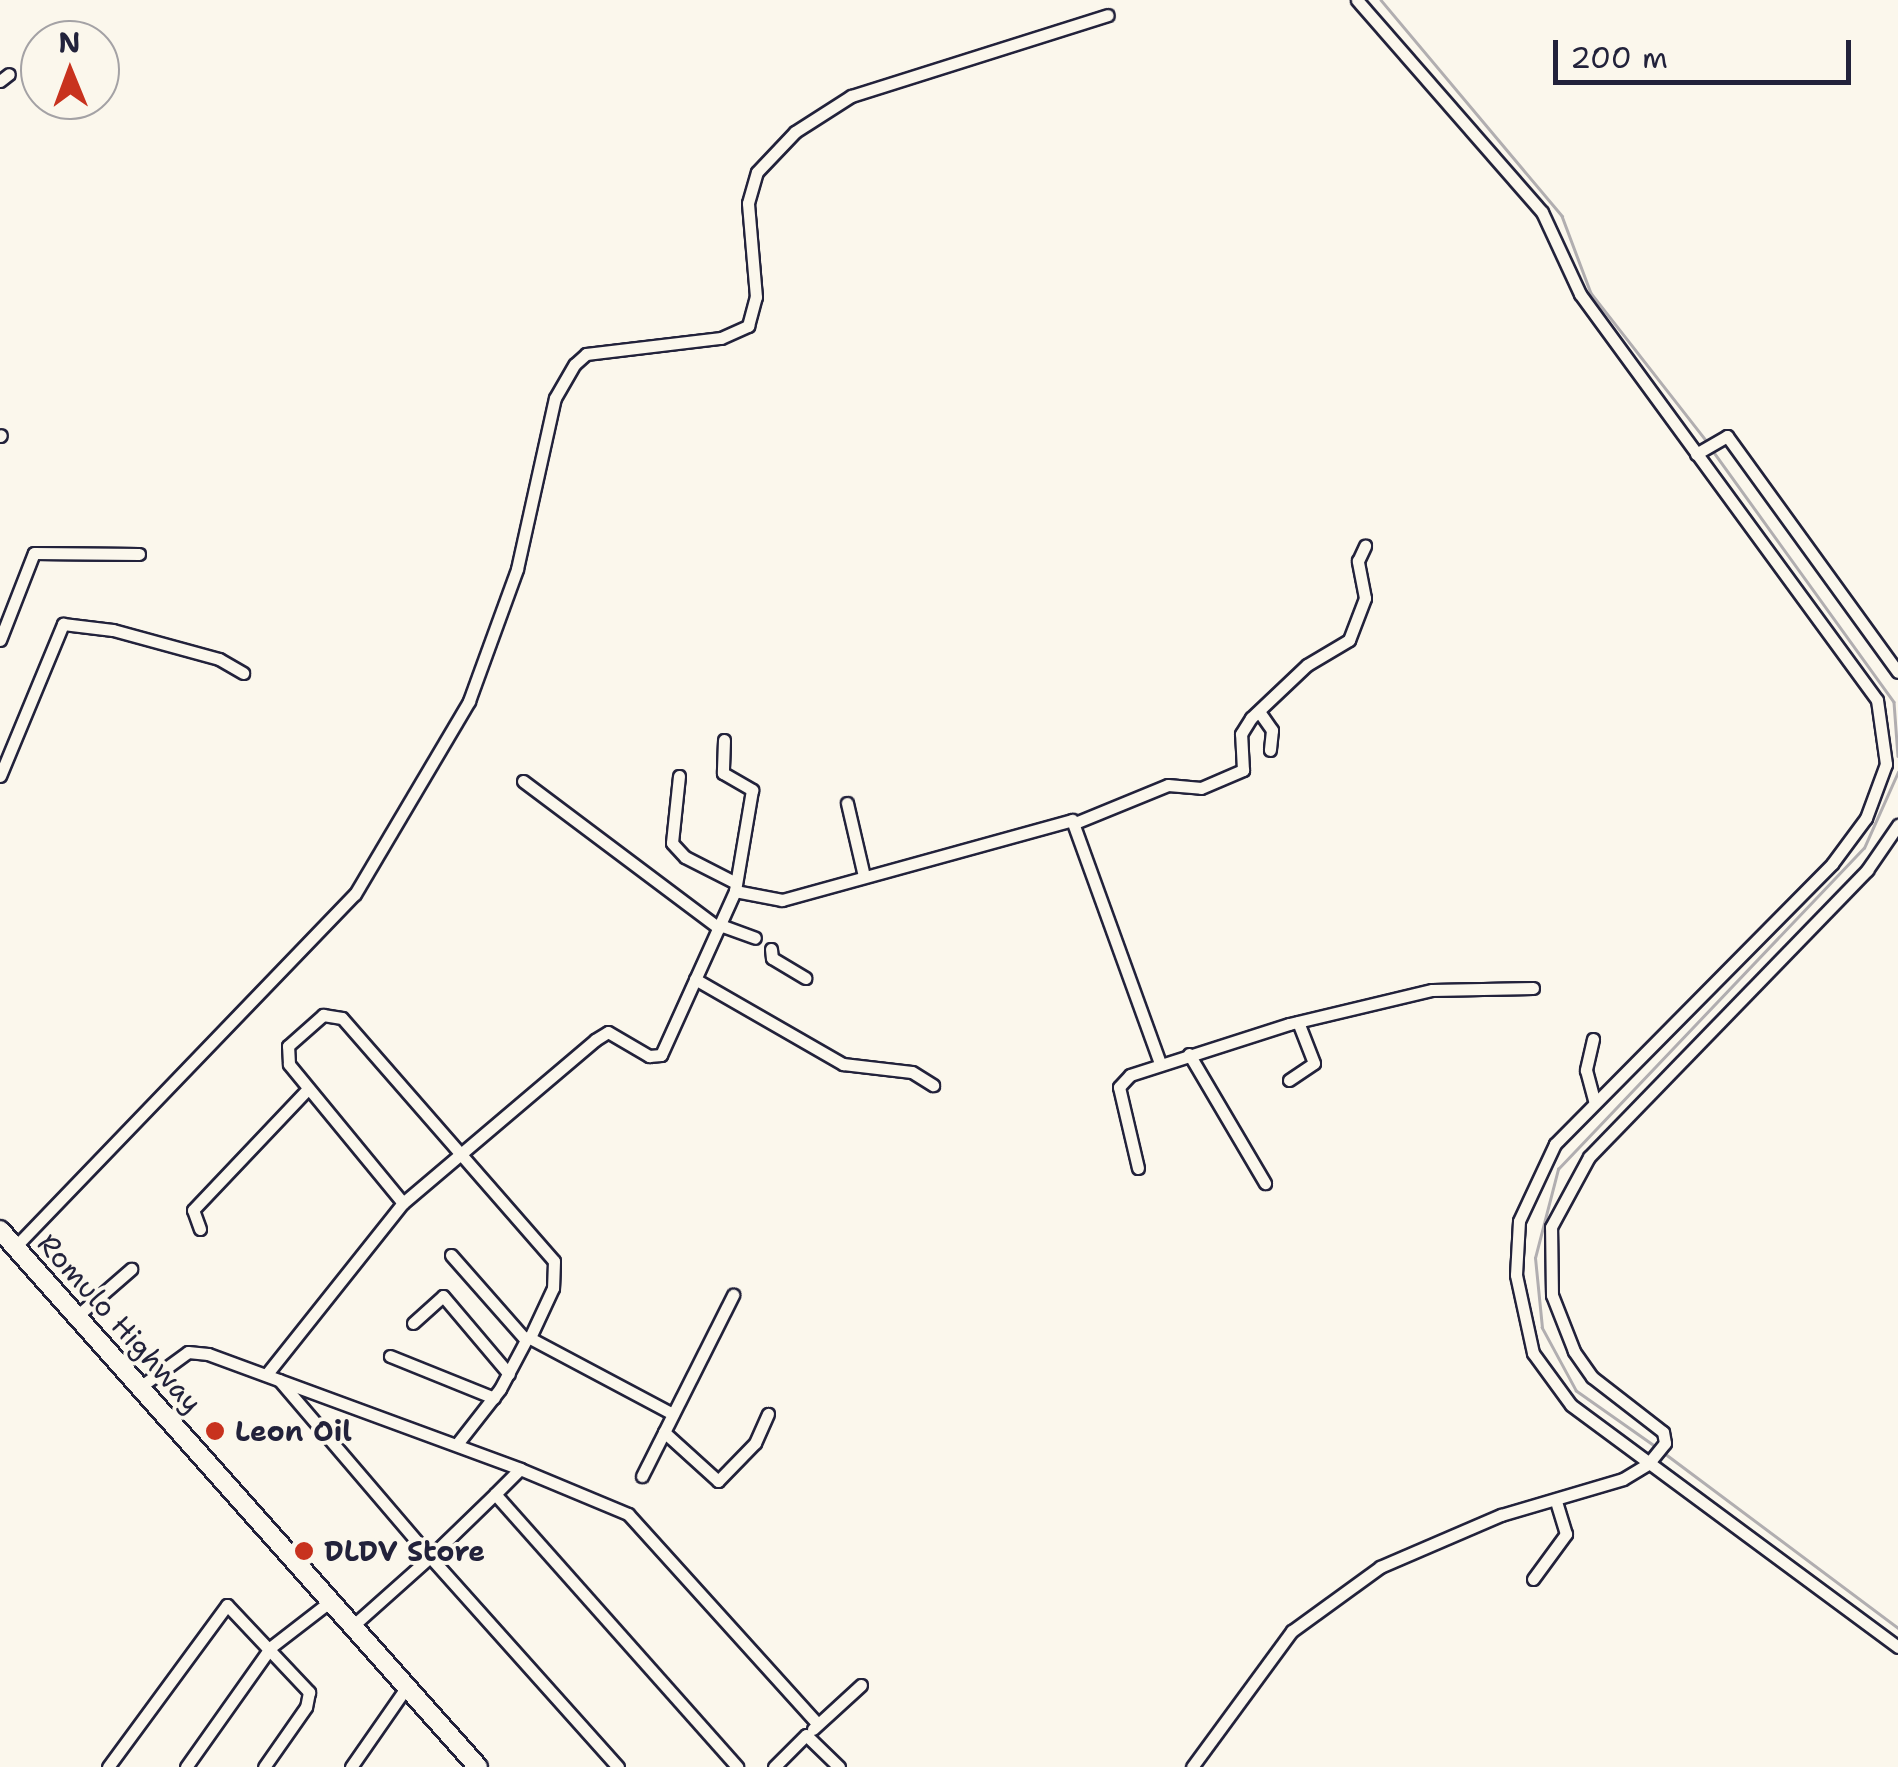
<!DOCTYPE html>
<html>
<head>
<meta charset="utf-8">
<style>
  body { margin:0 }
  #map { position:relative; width:1898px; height:1767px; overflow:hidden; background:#fbf7ec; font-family:"Shantell Sans",sans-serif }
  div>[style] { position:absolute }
  .stream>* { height:2.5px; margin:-1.25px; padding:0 1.25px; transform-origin:1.25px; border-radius:1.25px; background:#b1aeb0 }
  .roads { filter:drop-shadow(2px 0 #22223b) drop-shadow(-2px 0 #22223b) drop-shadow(0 2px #22223b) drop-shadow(0 -2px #22223b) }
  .minor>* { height:11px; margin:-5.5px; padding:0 5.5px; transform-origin:5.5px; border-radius:5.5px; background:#fbf7ec }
  .highway>* { height:18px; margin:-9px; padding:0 9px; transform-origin:9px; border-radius:9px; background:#fbf7ec }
  .dots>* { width:28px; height:28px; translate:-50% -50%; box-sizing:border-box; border:5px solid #fbf7ec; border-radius:50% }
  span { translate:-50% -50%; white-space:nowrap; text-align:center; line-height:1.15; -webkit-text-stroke:8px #fbf7ec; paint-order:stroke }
  .street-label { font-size:28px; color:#22223b }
  .poi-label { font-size:28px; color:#22223b; font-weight:700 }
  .left { translate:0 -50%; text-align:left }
  .north { position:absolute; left:20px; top:20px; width:100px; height:100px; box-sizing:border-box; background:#fbf7ec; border:2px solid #a4a2a5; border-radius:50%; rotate:359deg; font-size:28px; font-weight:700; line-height:40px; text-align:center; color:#22223b }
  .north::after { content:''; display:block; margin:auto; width:35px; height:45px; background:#c8321e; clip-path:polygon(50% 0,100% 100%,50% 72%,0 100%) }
  .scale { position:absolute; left:1553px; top:40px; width:298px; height:45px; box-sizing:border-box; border:5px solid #22223b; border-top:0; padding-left:12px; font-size:30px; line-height:35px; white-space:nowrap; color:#22223b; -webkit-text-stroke:8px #fbf7ec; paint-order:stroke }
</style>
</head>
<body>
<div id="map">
  <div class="stream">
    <div style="left:1381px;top:0;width:282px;rotate:50deg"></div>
    <div style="left:1562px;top:216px;width:82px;rotate:69.4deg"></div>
    <div style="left:1591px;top:293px;width:192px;rotate:52deg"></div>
    <div style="left:1713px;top:451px;width:309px;rotate:54.2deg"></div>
    <div style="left:1894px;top:702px;width:54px;rotate:85.8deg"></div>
    <div style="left:1657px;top:1448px;width:99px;rotate:-144.9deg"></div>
    <div style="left:1576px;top:1391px;width:72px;rotate:-118.4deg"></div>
    <div style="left:1542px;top:1328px;width:70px;rotate:-95.7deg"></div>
    <div style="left:1535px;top:1258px;width:92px;rotate:-75.5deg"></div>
    <div style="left:1558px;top:1169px;width:443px;rotate:-46.4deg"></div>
    <div style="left:1864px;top:848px;width:83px;rotate:-65.9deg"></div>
    <div style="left:1663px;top:1452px;width:294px;rotate:36.8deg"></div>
  </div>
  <div class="roads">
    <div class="minor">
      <div style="left:1357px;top:0;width:281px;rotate:48.9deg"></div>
      <div style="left:1542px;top:212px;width:90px;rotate:65.1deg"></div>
      <div style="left:1580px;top:294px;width:503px;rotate:53.81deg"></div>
      <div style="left:1877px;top:700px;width:65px;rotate:82deg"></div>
      <div style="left:1886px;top:764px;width:58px;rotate:110.3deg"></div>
      <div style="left:1866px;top:818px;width:57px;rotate:126.5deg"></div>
      <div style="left:1832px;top:864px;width:394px;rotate:134.7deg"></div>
      <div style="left:1555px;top:1144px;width:85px;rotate:115.1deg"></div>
      <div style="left:1519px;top:1221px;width:54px;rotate:93.2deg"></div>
      <div style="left:1516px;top:1275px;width:80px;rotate:77.7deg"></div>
      <div style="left:1533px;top:1353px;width:64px;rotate:53.8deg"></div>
      <div style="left:1571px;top:1405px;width:407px;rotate:36.5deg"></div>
      <div style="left:0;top:81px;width:11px;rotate:-38deg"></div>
      <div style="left:0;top:436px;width:1px;rotate:-45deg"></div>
      <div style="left:1696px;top:454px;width:36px;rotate:-30deg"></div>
      <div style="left:1727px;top:436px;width:291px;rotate:54.1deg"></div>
      <div style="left:0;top:640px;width:93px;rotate:-68.7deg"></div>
      <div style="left:34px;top:553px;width:105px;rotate:0.5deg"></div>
      <div style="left:1260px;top:713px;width:21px;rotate:55deg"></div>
      <div style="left:1272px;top:730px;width:20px;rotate:96deg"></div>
      <div style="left:724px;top:740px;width:33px;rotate:92deg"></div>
      <div style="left:723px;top:773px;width:34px;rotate:30deg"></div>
      <div style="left:752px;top:790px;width:102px;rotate:99.6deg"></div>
      <div style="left:0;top:776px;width:165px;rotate:-67.5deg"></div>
      <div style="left:63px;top:624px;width:50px;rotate:6.8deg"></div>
      <div style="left:113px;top:630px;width:110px;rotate:15.3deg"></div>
      <div style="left:219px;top:659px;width:28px;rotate:30deg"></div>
      <div style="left:679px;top:776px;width:67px;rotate:96deg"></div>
      <div style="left:672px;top:843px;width:19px;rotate:47deg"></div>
      <div style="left:685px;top:857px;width:57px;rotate:27deg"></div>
      <div style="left:523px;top:781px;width:245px;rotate:36.9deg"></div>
      <div style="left:847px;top:803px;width:75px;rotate:76.9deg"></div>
      <div style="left:1075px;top:823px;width:100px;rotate:-22.2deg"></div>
      <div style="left:1168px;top:785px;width:33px;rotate:5deg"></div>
      <div style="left:1201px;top:788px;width:46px;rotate:-23.2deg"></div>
      <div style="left:1243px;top:770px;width:36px;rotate:-93deg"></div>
      <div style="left:1241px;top:734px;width:19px;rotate:-58deg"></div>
      <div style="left:1251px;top:718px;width:77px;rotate:-43.4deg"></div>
      <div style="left:1307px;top:665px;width:49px;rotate:-30.8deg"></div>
      <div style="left:1349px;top:640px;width:45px;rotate:-69.1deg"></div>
      <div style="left:1365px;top:598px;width:38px;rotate:-101deg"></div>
      <div style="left:1358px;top:561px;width:17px;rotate:-65deg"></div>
      <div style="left:720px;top:925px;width:37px;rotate:20deg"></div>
      <div style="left:771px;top:949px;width:9px;rotate:84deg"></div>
      <div style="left:772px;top:958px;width:39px;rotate:31deg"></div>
      <div style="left:695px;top:979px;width:171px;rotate:29.9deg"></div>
      <div style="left:843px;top:1064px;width:69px;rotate:6.6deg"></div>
      <div style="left:912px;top:1072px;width:25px;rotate:32deg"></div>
      <div style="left:1593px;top:1039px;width:32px;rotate:103deg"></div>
      <div style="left:1586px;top:1070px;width:34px;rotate:75deg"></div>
      <div style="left:1189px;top:1054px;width:150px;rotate:59.5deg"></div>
      <div style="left:1289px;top:1080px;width:30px;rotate:-34deg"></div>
      <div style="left:1314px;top:1063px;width:44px;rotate:-111.3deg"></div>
      <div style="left:1138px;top:1168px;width:83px;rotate:-103.2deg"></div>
      <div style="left:1119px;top:1087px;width:16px;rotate:-47deg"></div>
      <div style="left:1130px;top:1075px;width:167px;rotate:-17.8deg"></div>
      <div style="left:1289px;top:1024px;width:147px;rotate:-13.4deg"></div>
      <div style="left:1432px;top:990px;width:101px;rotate:-1.1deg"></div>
      <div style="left:403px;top:1203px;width:180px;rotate:-129.4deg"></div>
      <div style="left:289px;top:1064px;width:18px;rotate:-93deg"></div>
      <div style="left:288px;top:1046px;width:47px;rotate:-41.5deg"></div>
      <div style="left:323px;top:1015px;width:19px;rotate:9deg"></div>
      <div style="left:342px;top:1018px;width:322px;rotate:48.9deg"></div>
      <div style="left:554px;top:1261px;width:27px;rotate:92deg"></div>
      <div style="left:553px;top:1288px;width:50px;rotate:115deg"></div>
      <div style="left:200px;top:1229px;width:20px;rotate:-110deg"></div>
      <div style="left:193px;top:1210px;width:166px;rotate:-46.5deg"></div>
      <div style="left:15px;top:1247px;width:490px;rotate:-46.1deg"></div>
      <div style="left:355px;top:894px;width:224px;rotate:-59.4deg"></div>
      <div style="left:469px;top:701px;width:140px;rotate:-70deg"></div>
      <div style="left:517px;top:569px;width:175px;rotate:-77.5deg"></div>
      <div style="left:555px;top:398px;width:39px;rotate:-60deg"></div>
      <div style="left:575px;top:364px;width:15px;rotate:-42deg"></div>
      <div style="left:586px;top:354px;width:136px;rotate:-6.8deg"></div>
      <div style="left:721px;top:338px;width:30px;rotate:-24deg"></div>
      <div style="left:748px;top:326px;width:30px;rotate:-75deg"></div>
      <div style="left:756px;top:297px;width:94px;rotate:-94.9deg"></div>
      <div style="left:748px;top:203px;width:32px;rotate:-74deg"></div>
      <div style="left:757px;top:172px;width:55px;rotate:-46.5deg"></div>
      <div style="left:795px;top:132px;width:67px;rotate:-32.7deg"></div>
      <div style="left:851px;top:96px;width:269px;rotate:-17.5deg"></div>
      <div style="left:451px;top:1255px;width:113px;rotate:48.6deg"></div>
      <div style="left:526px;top:1340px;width:55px;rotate:118deg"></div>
      <div style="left:500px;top:1389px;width:70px;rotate:128deg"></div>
      <div style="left:77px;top:1316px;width:72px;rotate:-41deg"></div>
      <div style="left:413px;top:1323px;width:40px;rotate:-42deg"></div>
      <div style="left:443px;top:1296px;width:102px;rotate:49.8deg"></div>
      <div style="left:528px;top:1337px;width:164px;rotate:28deg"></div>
      <div style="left:390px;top:1356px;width:112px;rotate:22deg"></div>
      <div style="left:266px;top:1375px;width:220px;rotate:-51.5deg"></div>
      <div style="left:403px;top:1203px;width:252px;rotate:-40.3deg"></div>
      <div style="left:595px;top:1040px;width:15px;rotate:-32deg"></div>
      <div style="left:608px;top:1032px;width:48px;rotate:30.3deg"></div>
      <div style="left:649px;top:1056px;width:12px;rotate:-5deg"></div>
      <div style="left:661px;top:1055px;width:180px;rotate:-65.7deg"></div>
      <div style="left:735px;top:891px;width:48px;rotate:10.8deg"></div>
      <div style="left:782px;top:900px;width:301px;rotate:-15.4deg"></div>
      <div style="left:1072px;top:820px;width:258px;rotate:70.1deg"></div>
      <div style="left:279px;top:1380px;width:233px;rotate:49.5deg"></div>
      <div style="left:430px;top:1557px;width:99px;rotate:138.3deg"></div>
      <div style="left:140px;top:1387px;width:59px;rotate:-36.1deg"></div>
      <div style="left:188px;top:1352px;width:20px;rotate:6deg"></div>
      <div style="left:208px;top:1354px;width:333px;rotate:20.2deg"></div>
      <div style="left:520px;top:1469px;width:35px;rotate:135deg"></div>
      <div style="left:664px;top:1432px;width:73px;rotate:42.2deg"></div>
      <div style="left:718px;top:1481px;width:53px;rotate:-45.8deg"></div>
      <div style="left:755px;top:1443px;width:32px;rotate:-66deg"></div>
      <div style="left:520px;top:1469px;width:117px;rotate:22.6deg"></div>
      <div style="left:628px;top:1514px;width:283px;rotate:47.9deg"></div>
      <div style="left:642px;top:1476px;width:203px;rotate:-63.3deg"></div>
      <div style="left:1533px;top:1579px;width:56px;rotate:-53.7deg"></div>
      <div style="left:1566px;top:1534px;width:34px;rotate:-107deg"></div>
      <div style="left:813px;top:1729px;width:65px;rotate:-42.5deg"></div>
      <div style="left:108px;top:1767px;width:201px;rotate:-53.7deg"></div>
      <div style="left:227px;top:1605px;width:120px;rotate:46.7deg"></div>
      <div style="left:309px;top:1692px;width:15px;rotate:101deg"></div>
      <div style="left:306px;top:1707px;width:73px;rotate:125deg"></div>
      <div style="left:186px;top:1767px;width:147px;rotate:-54.7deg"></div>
      <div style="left:271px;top:1647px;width:78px;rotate:-37.7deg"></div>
      <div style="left:351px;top:1767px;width:100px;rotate:-55.2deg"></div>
      <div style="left:618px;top:1767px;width:282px;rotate:-131.8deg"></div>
      <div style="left:430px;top:1557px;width:91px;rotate:-44.1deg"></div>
      <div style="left:495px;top:1494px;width:365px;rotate:48.4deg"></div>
      <div style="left:774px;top:1767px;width:45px;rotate:-45deg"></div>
      <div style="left:806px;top:1735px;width:46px;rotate:44.1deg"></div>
      <div style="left:1192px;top:1767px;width:169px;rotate:-53.7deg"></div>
      <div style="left:1292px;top:1631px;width:109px;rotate:-36deg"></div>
      <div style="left:1380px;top:1567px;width:132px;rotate:-23.3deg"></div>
      <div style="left:1501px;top:1515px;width:127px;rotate:-16.4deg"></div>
      <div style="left:1623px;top:1479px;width:29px;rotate:-31deg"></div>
      <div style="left:1648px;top:1464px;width:27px;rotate:-51deg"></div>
      <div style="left:1665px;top:1443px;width:11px;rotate:-100deg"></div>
      <div style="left:1663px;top:1432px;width:90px;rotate:-142.2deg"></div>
      <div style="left:1592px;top:1377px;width:32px;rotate:-125deg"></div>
      <div style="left:1574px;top:1351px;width:60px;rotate:-111.4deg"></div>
      <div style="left:1552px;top:1295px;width:68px;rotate:-90.8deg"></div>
      <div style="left:1551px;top:1227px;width:80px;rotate:-61.5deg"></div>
      <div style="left:1589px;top:1157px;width:400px;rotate:-45.9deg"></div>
      <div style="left:1867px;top:870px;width:55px;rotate:-55.4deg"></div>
    </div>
    <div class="highway">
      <div style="left:0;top:1230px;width:719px;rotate:48.33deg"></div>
    </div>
  </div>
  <div class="dots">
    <div style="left:215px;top:1431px;background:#c8321e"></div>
    <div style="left:304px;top:1551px;background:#c8321e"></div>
  </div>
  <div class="street-label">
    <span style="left:120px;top:1323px;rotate:48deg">Romulo Highway</span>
  </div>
  <div class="poi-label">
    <span class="left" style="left:235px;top:1431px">Leon Oil</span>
    <span class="left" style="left:324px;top:1551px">DLDV Store</span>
  </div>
  <div class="north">N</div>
  <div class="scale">200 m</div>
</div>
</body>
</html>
